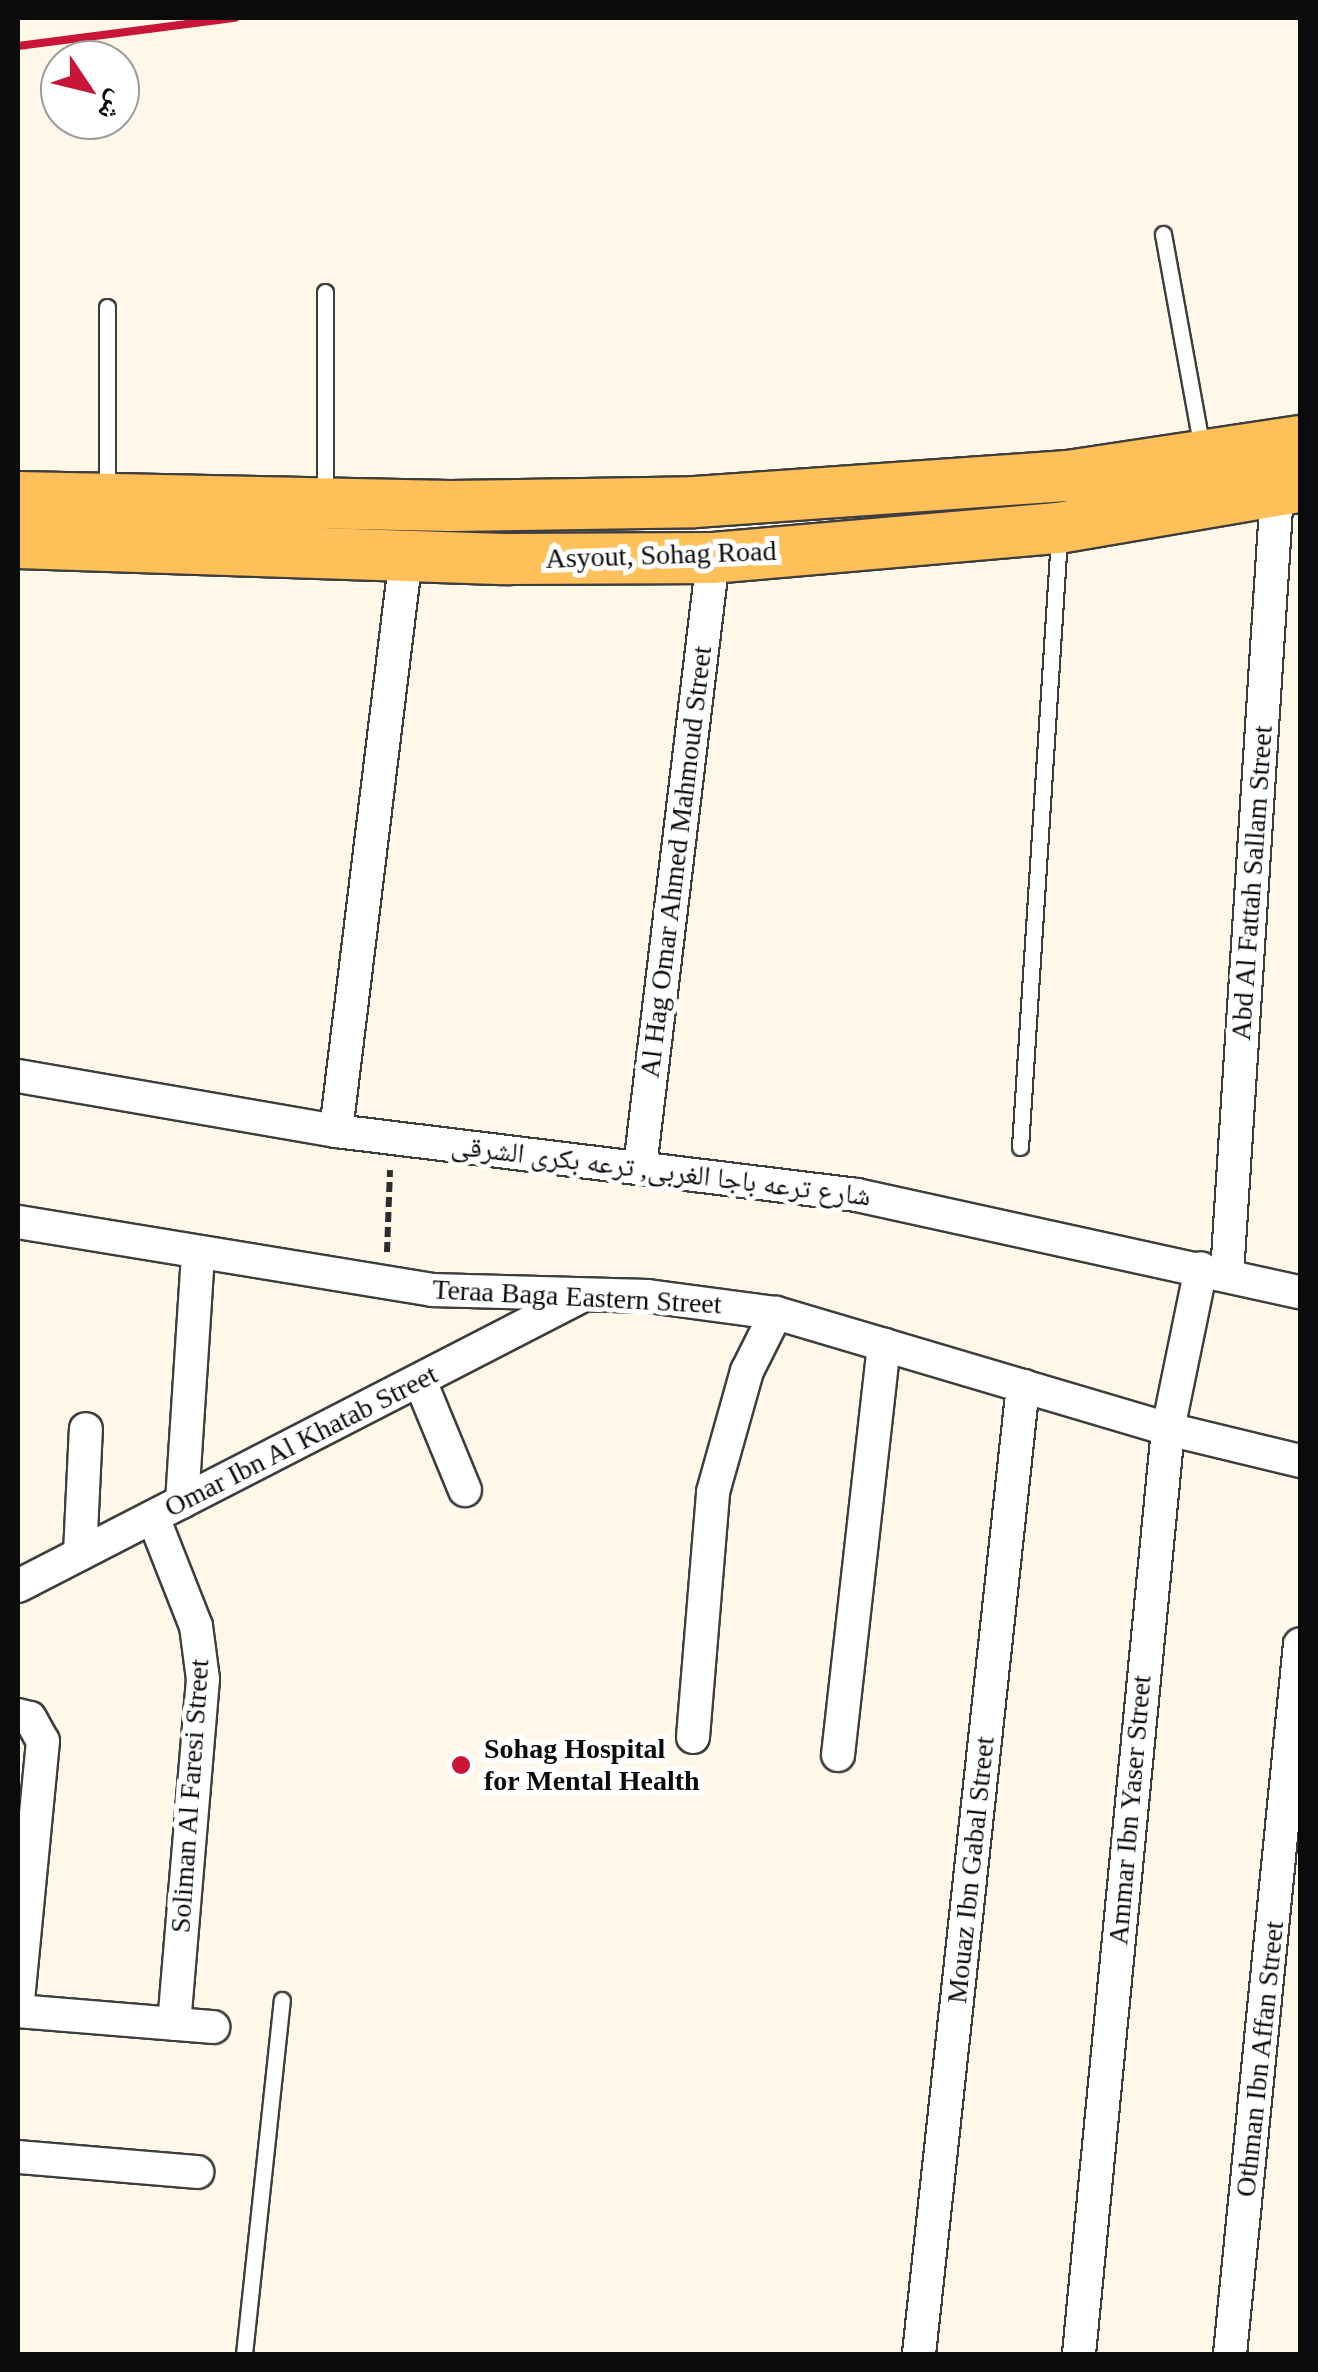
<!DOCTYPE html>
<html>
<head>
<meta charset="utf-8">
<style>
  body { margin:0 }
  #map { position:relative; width:1318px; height:2372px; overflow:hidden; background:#fff8e9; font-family:"Times New Roman","Noto Naskh Arabic",serif }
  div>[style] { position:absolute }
  .path>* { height:6px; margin-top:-3px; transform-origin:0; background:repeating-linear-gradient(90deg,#2d2d2d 0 10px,transparent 0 15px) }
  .roads { filter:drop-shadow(2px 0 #3e3e3e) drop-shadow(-2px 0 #3e3e3e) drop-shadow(0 2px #3e3e3e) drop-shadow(0 -2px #3e3e3e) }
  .service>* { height:15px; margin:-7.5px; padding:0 7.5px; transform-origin:7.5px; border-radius:7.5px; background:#fff }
  .minor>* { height:32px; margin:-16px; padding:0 16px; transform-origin:16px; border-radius:16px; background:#fff }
  .primary>* { height:50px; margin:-25px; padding:0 25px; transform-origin:25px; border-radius:25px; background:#ffbf59 }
  .rail>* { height:8px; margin:-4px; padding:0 4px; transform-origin:4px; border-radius:4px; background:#c91537 }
  .dots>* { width:28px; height:28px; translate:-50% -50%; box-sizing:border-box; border:5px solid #fff; border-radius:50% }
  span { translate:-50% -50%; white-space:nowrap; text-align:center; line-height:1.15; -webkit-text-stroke:10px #fff; paint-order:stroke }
  .street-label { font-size:28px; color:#0b0b0b }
  .poi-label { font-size:28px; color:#0b0b0b; font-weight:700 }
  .left { translate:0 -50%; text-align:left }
  .frame { position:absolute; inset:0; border:20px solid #0b0b0b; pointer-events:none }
  .north { position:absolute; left:40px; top:40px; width:100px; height:100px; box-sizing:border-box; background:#fff; border:2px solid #9d9d9d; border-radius:50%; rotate:125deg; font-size:28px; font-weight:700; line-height:40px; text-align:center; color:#0b0b0b }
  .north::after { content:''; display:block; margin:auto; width:35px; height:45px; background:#c91537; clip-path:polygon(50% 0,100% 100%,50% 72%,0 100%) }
</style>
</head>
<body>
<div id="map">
  <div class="path">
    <div style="left:387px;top:1252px;width:82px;rotate:-87.9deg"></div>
  </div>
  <div class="roads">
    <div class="service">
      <div style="left:1163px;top:234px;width:219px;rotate:79.7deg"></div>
      <div style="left:107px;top:495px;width:188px;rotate:-90deg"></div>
      <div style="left:325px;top:499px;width:207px;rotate:-90deg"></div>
      <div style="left:1020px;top:1147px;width:611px;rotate:-86.34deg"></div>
      <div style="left:244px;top:2354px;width:356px;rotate:-83.9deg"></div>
    </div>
    <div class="minor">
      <div style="left:18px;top:1076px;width:323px;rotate:9.8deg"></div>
      <div style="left:336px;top:1131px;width:525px;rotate:7deg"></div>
      <div style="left:857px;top:1195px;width:453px;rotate:12.4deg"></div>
      <div style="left:336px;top:1131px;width:579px;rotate:-83.06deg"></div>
      <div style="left:640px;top:1167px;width:613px;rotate:-83.16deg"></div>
      <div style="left:18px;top:1222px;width:420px;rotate:9.3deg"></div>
      <div style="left:432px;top:1290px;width:216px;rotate:1.6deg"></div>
      <div style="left:648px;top:1296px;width:129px;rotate:7.6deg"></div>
      <div style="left:776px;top:1313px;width:409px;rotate:16.5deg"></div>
      <div style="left:1168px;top:1429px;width:136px;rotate:13.6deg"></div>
      <div style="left:1227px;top:1274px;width:784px;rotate:-86.34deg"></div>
      <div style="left:420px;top:1381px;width:118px;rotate:67.6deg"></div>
      <div style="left:182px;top:1502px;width:250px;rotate:-86.3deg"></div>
      <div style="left:153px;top:1517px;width:117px;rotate:68.5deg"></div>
      <div style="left:196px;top:1626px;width:53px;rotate:82.5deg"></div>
      <div style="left:203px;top:1679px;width:346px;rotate:94.8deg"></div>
      <div style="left:80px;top:1554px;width:125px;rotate:-87.3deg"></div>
      <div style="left:18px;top:1586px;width:630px;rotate:-27.22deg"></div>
      <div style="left:18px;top:1715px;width:12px;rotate:14deg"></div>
      <div style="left:30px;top:1718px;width:26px;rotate:61deg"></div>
      <div style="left:43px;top:1741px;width:259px;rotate:95.5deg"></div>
      <div style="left:693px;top:1737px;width:246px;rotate:-85.3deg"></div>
      <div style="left:713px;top:1492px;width:126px;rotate:-74.3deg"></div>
      <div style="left:747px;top:1371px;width:65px;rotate:-63.4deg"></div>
      <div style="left:838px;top:1755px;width:413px;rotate:-83.6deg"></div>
      <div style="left:18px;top:2011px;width:196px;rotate:4.7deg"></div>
      <div style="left:18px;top:2157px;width:180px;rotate:4.8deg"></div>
      <div style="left:919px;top:2354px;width:974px;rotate:-83.87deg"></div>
      <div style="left:1079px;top:2354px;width:929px;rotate:-84.5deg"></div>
      <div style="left:1168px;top:1429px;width:164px;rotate:-78.4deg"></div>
      <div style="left:1230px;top:2354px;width:713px;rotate:-84.37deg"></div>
    </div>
    <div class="primary">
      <div style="left:18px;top:497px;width:432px;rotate:1.2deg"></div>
      <div style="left:450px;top:506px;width:245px;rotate:-0.9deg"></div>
      <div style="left:695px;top:502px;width:374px;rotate:-4deg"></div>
      <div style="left:1068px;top:476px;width:235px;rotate:-8.6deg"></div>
      <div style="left:18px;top:543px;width:491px;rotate:1.9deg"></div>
      <div style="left:509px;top:559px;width:204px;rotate:-0.3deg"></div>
      <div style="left:713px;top:558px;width:347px;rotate:-5deg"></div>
      <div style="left:1059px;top:528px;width:244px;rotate:-9.7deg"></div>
    </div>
  </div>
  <div class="rail">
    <div style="left:18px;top:46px;width:219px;rotate:-7.4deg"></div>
  </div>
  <div class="dots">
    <div style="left:461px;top:1765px;background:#c91537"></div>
  </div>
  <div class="street-label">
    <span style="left:661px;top:555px;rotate:-2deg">Asyout, Sohag Road</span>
    <span style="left:676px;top:862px;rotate:-83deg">Al Hag Omar Ahmed Mahmoud Street</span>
    <span style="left:1252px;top:883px;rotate:-86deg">Abd Al Fattah Sallam Street</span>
    <span style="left:661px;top:1171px;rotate:7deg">شارع ترعه باجا الغربى, ترعه بكرى الشرقى</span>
    <span style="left:577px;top:1297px;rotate:3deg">Teraa Baga Eastern Street</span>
    <span style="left:301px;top:1441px;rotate:-27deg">Omar Ibn Al Khatab Street</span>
    <span style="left:190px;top:1796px;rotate:-86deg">Soliman Al Faresi Street</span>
    <span style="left:1130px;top:1810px;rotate:-85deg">Ammar Ibn Yaser Street</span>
    <span style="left:971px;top:1870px;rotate:-84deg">Mouaz Ibn Gabal Street</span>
    <span style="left:1260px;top:2059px;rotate:-84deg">Othman Ibn Affan Street</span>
  </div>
  <div class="poi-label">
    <span class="left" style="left:484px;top:1765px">Sohag Hospital<br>for Mental Health</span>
  </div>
  <div class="frame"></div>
  <div class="north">ش</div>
</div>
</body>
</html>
